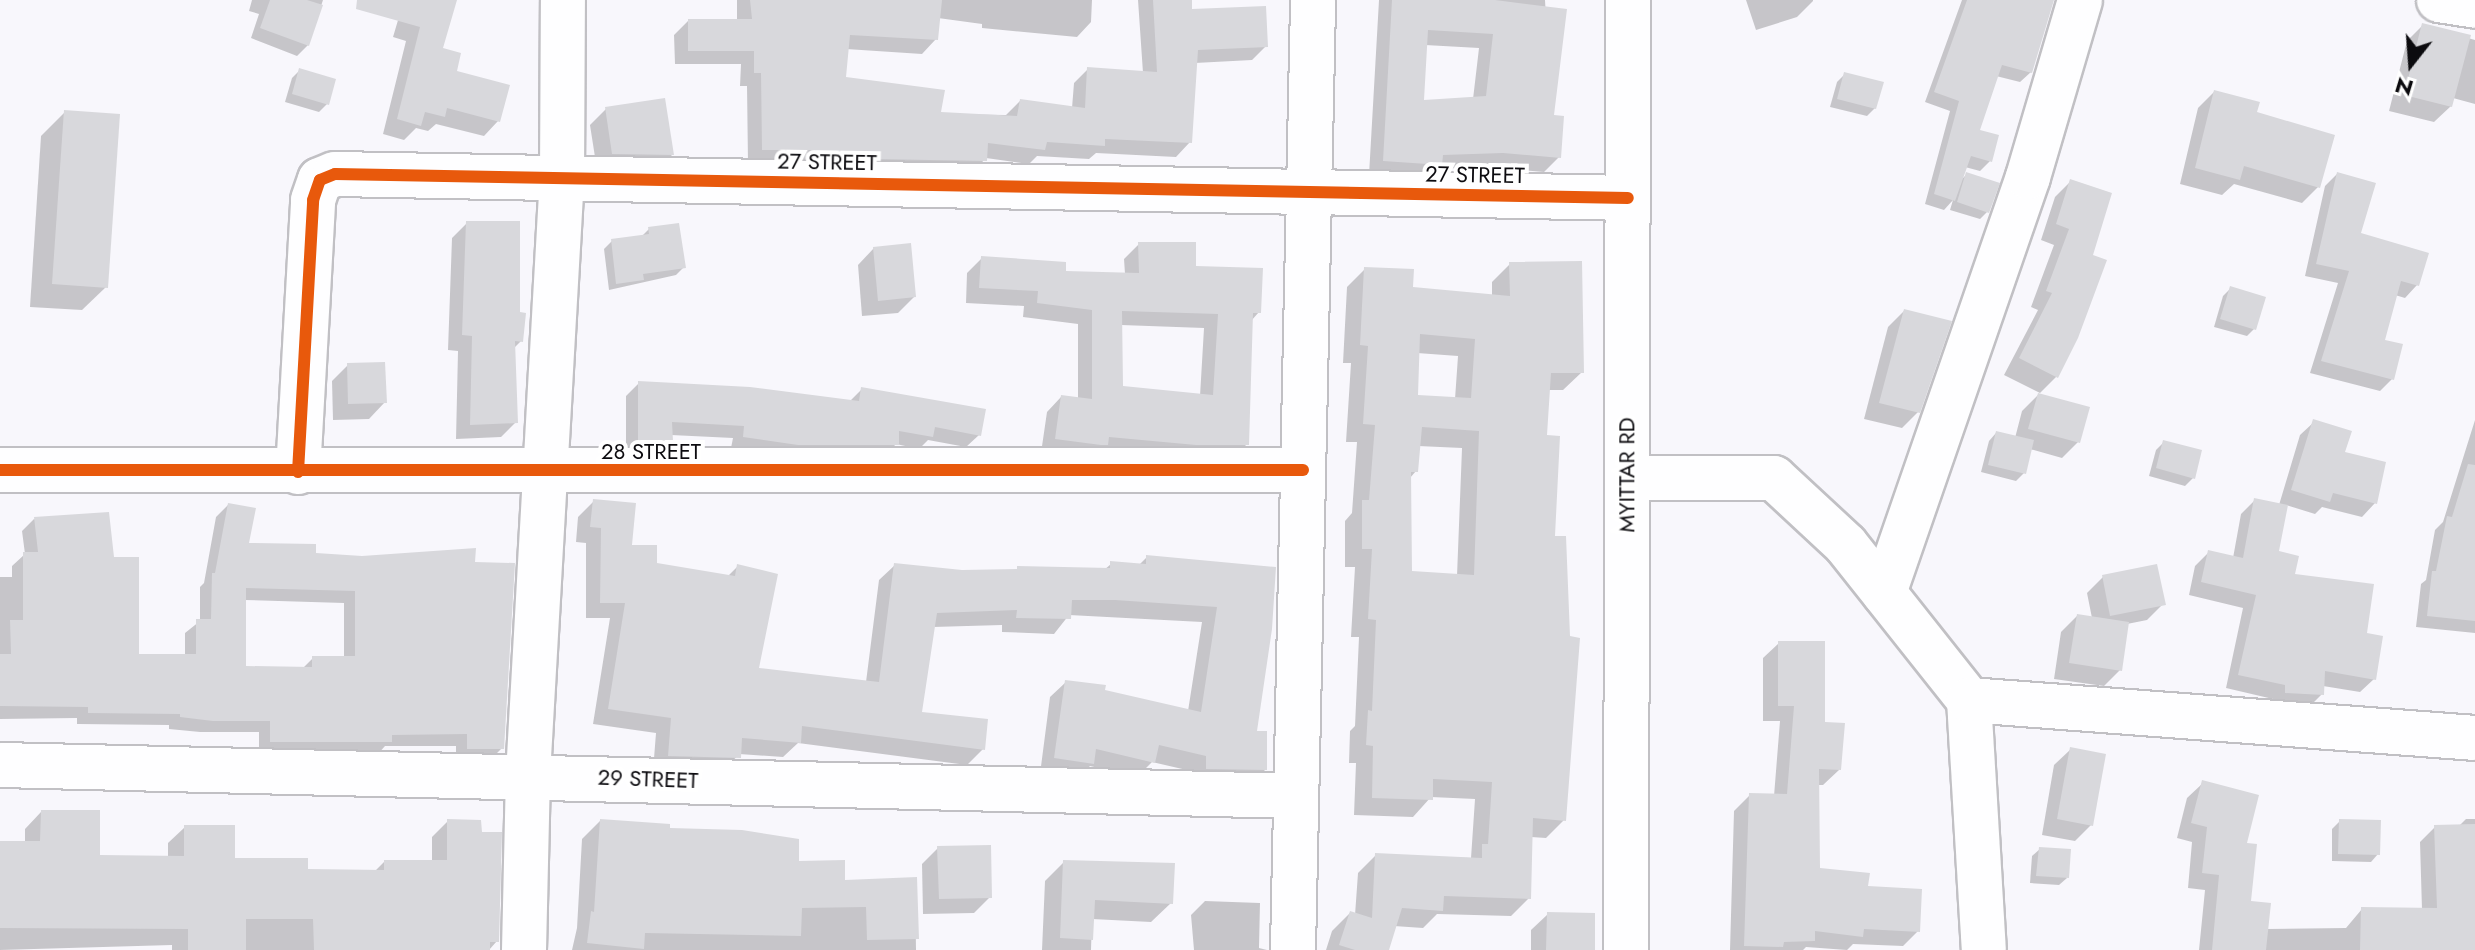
<!DOCTYPE html>
<html>
<head>
<meta charset="utf-8">
<style>
  body { margin:0 }
  #map { position:relative; width:2475px; height:950px; overflow:hidden; background:#f8f7fc; font-family:Jost,sans-serif }
  div>[style] { position:absolute }
  .shadow>* { inset:0; background:#0003 }
  .building>* { inset:0; background:#d8d8dc }
  .roads { filter:drop-shadow(2px 0 #c1c0c4) drop-shadow(-2px 0 #c1c0c4) drop-shadow(0 2px #c1c0c4) drop-shadow(0 -2px #c1c0c4) }
  .minor>* { height:44px; margin:-22px; padding:0 22px; transform-origin:22px; border-radius:22px; background:#fefeff }
  .cycleway>* { height:12px; margin:-6px; padding:0 6px; transform-origin:6px; border-radius:6px; background:#e8590c }
  span { translate:-50% -50%; white-space:nowrap; text-align:center; line-height:1.15; -webkit-text-stroke:8px #fff; paint-order:stroke }
  .street-label { font-size:22px; color:#0c0b0f }
  .north { position:absolute; left:2371px; top:24px; width:80px; height:80px; -webkit-text-stroke:6px #fff; paint-order:stroke; rotate:197deg; font-size:22px; font-weight:700; line-height:32px; text-align:center; color:#0c0b0f }
  .north::after { content:''; display:block; margin:auto; width:28px; height:36px; background:#0c0b0f; clip-path:polygon(50% 0,100% 100%,50% 72%,0 100%) }
</style>
</head>
<body>
<div id="map">
  <div class="shadow">
    <div style="clip-path:polygon(252px 0,323px 0,308px 45px,297px 56px,251px 38px,259px 14px,249px 11px)"></div>
    <div style="clip-path:polygon(404px 0,455px 0,440px 50px,454px 72px,498px 121px,484px 136px,436px 124px,428px 131px,416px 128px,404px 140px,383px 134px,406px 41px,393px 37px)"></div>
    <div style="clip-path:polygon(737px 0,1092px 0,1091px 22px,1077px 37px,982px 28px,982px 24px,938px 18px,936px 39px,922px 54px,846px 49px,844px 78px,939px 114px,1006px 115px,1020px 101px,1072px 108px,1074px 83px,1088px 69px,1143px 73px,1138px 0,1190px 0,1190px 11px,1266px 46px,1252px 60px,1195px 63px,1190px 142px,1176px 157px,1096px 153px,1089px 159px,1037px 156px,1029px 164px,986px 158px,971px 174px,748px 164px,747px 86px,740px 86px,741px 64px,675px 64px,674px 35px,688px 21px,737px 21px)"></div>
    <div style="clip-path:polygon(evenodd,1379px 0,1545px 0,1552px 117px,1559px 157px,1544px 172px,1486px 167px,1435px 169px,1425px 179px,1369px 175px,1379px 0,1425px 45px,1479px 48px,1473px 99px,1422px 102px,1425px 45px)"></div>
    <div style="clip-path:polygon(1746px 0,1813px 0,1813px 1px,1797px 17px,1756px 30px)"></div>
    <div style="clip-path:polygon(1962px 0,2052px 0,2031px 72px,2020px 82px,1996px 76px,1977px 131px,1990px 161px,1980px 171px,1965px 167px,1960px 181px,1967px 174px,1987px 212px,1980px 219px,1950px 210px,1953px 200px,1944px 210px,1925px 204px,1950px 111px,1925px 102px)"></div>
    <div style="clip-path:polygon(2423px 25px,2475px 40px,2475px 104px,2453px 98px,2451px 106px,2434px 122px,2389px 111px,2407px 41px)"></div>
    <div style="clip-path:polygon(300px 70px,327px 104px,319px 112px,285px 102px,292px 78px)"></div>
    <div style="clip-path:polygon(1845px 74px,1875px 108px,1867px 116px,1830px 107px,1837px 82px)"></div>
    <div style="clip-path:polygon(2214px 92px,2318px 187px,2302px 203px,2234px 184px,2222px 195px,2180px 184px,2198px 108px)"></div>
    <div style="clip-path:polygon(606px 109px,672px 155px,656px 171px,597px 170px,590px 125px)"></div>
    <div style="clip-path:polygon(65px 112px,106px 287px,82px 310px,30px 307px,41px 136px)"></div>
    <div style="clip-path:polygon(2337px 174px,2359px 235px,2417px 285px,2405px 298px,2395px 295px,2382px 341px,2392px 379px,2380px 391px,2310px 373px,2338px 283px,2305px 276px,2325px 186px)"></div>
    <div style="clip-path:polygon(2071px 181px,2090px 256px,2076px 337px,2056px 377px,2040px 393px,2004px 375px,2038px 310px,2031px 307px,2054px 245px,2041px 240px,2055px 197px)"></div>
    <div style="clip-path:polygon(467px 223px,518px 314px,521px 341px,514px 348px,516px 422px,501px 437px,456px 439px,458px 351px,448px 350px,452px 238px)"></div>
    <div style="clip-path:polygon(649px 229px,684px 267px,676px 275px,609px 290px,604px 249px,612px 241px,641px 237px)"></div>
    <div style="clip-path:polygon(evenodd,1139px 244px,1194px 268px,1259px 312px,1251px 321px,1247px 444px,1232px 459px,1041px 453px,1047px 412px,1061px 397px,1078px 399px,1078px 324px,1023px 317px,1024px 306px,966px 303px,967px 273px,982px 258px,1064px 273px,1125px 274px,1124px 259px,1139px 244px,1121px 325px,1204px 328px,1200px 396px,1121px 388px,1121px 325px)"></div>
    <div style="clip-path:polygon(874px 248px,914px 297px,898px 313px,862px 316px,858px 265px)"></div>
    <div style="clip-path:polygon(evenodd,1510px 264px,1582px 372px,1563px 390px,1548px 390px,1545px 437px,1553px 538px,1564px 820px,1546px 838px,1531px 837px,1529px 898px,1511px 916px,1437px 914px,1423px 928px,1394px 926px,1387px 950px,1326px 950px,1332px 931px,1350px 913px,1355px 915px,1358px 873px,1376px 855px,1471px 858px,1475px 799px,1431px 797px,1413px 817px,1354px 815px,1356px 763px,1349px 763px,1350px 731px,1355px 726px,1359px 637px,1351px 637px,1355px 567px,1345px 567px,1345px 521px,1352px 513px,1357px 442px,1346px 442px,1351px 363px,1343px 363px,1347px 287px,1365px 269px,1411px 289px,1492px 296px,1492px 282px,1510px 264px,1417px 353px,1458px 356px,1455px 399px,1416px 397px,1417px 353px,1510px 264px,1418px 446px,1462px 448px,1457px 576px,1410px 573px,1410px 478px,1416px 471px,1418px 446px)"></div>
    <div style="clip-path:polygon(2230px 289px,2254px 329px,2247px 336px,2214px 327px,2223px 296px)"></div>
    <div style="clip-path:polygon(1904px 311px,1918px 412px,1902px 428px,1864px 419px,1888px 327px)"></div>
    <div style="clip-path:polygon(348px 365px,385px 402px,369px 419px,333px 420px,332px 381px)"></div>
    <div style="clip-path:polygon(639px 383px,850px 401px,862px 389px,979px 435px,966px 447px,928px 440px,919px 449px,896px 444px,884px 457px,731px 448px,733px 438px,671px 435px,671px 440px,658px 452px,626px 453px,626px 396px)"></div>
    <div style="clip-path:polygon(2038px 395px,2078px 442px,2062px 458px,2030px 449px,2024px 473px,2016px 481px,1981px 472px,1989px 441px,1996px 433px,2015px 438px,2022px 411px)"></div>
    <div style="clip-path:polygon(2475px 420px,2475px 633px,2416px 627px,2421px 584px,2426px 580px,2435px 530px,2443px 522px)"></div>
    <div style="clip-path:polygon(2314px 422px,2343px 454px,2375px 503px,2362px 517px,2322px 507px,2315px 514px,2286px 505px,2277px 553px,2293px 576px,2365px 635px,2374px 679px,2360px 692px,2323px 686px,2322px 694px,2309px 707px,2272px 706px,2273px 699px,2226px 688px,2243px 608px,2189px 595px,2195px 566px,2208px 553px,2233px 558px,2241px 514px,2254px 501px,2279px 505px,2300px 435px)"></div>
    <div style="clip-path:polygon(2164px 442px,2193px 478px,2185px 486px,2149px 476px,2156px 450px)"></div>
    <div style="clip-path:polygon(594px 501px,630px 547px,655px 565px,727px 577px,738px 566px,756px 669px,866px 682px,879px 580px,895px 565px,961px 572px,1104px 570px,1111px 564px,1139px 565px,1147px 557px,1274px 569px,1254px 733px,1265px 770px,1250px 785px,1191px 784px,1191px 771px,1152px 762px,1137px 777px,1090px 766px,1077px 779px,1040px 774px,1050px 697px,1066px 682px,1188px 711px,1202px 622px,1069px 615px,1054px 634px,1002px 632px,1002px 625px,933px 627px,920px 714px,983px 749px,967px 765px,798px 743px,783px 757px,739px 754px,723px 772px,653px 771px,656px 733px,593px 724px,610px 618px,586px 618px,586px 543px,576px 542px,578px 517px)"></div>
    <div style="clip-path:polygon(evenodd,228px 505px,247px 545px,314px 555px,473px 564px,502px 748px,490px 760px,456px 760px,456px 746px,385px 746px,378px 754px,259px 753px,259px 732px,200px 732px,169px 729px,169px 725px,77px 724px,77px 718px,0 719px,0 577px,12px 577px,12px 566px,25px 554px,22px 531px,34px 519px,112px 559px,137px 656px,185px 656px,185px 633px,200px 621px,200px 587px,204px 583px,216px 517px,228px 505px,244px 600px,344px 603px,344px 658px,313px 658px,302px 669px,244px 668px,244px 600px)"></div>
    <div style="clip-path:polygon(2103px 577px,2163px 604px,2147px 620px,2127px 624px,2120px 670px,2104px 686px,2054px 679px,2061px 632px,2077px 616px,2092px 618px,2087px 593px)"></div>
    <div style="clip-path:polygon(1779px 643px,1823px 723px,1839px 770px,1823px 785px,1817px 785px,1818px 870px,1866px 888px,1918px 931px,1903px 946px,1853px 944px,1847px 950px,1806px 947px,1803px 950px,1730px 950px,1734px 811px,1750px 795px,1774px 796px,1780px 721px,1763px 721px,1763px 658px)"></div>
    <div style="clip-path:polygon(2071px 749px,2091px 825px,2075px 841px,2042px 835px,2054px 765px)"></div>
    <div style="clip-path:polygon(2203px 783px,2244px 845px,2249px 903px,2266px 929px,2346px 928px,2362px 909px,2422px 910px,2420px 842px,2435px 827px,2458px 827px,2466px 819px,2475px 819px,2475px 950px,2199px 950px,2205px 890px,2188px 888px,2192px 842px,2177px 838px,2187px 798px)"></div>
    <div style="clip-path:polygon(41px 812px,97px 857px,168px 858px,168px 843px,185px 827px,233px 860px,306px 871px,374px 872px,384px 862px,432px 862px,432px 837px,448px 821px,497px 941px,489px 950px,172px 950px,172px 945px,0 950px,0 843px,25px 843px,25px 829px)"></div>
    <div style="clip-path:polygon(600px 821px,667px 830px,797px 863px,843px 882px,915px 880px,916px 950px,572px 950px,577px 928px,582px 839px)"></div>
    <div style="clip-path:polygon(2340px 821px,2378px 854px,2371px 862px,2332px 861px,2332px 829px)"></div>
    <div style="clip-path:polygon(938px 848px,990px 897px,974px 913px,923px 914px,922px 864px)"></div>
    <div style="clip-path:polygon(2040px 849px,2067px 878px,2059px 885px,2030px 883px,2032px 856px)"></div>
    <div style="clip-path:polygon(1064px 862px,1171px 903px,1151px 922px,1092px 919px,1091px 950px,1042px 950px,1045px 881px)"></div>
    <div style="clip-path:polygon(1205px 901px,1260px 903px,1259px 948px,1267px 950px,1194px 950px,1191px 915px)"></div>
    <div style="clip-path:polygon(1548px 914px,1593px 950px,1531px 950px,1531px 930px)"></div>
  </div>
  <div class="building">
    <div style="clip-path:polygon(270px 0,307px 0,323px 5px,309px 46px,260px 28px)"></div>
    <div style="clip-path:polygon(357px 0,457px 0,443px 48px,461px 53px,457px 71px,510px 85px,500px 122px,447px 108px,445px 117px,425px 112px,421px 126px,397px 119px,420px 27px,356px 9px)"></div>
    <div style="clip-path:polygon(750px 0,942px 0,938px 40px,850px 35px,846px 77px,945px 90px,941px 112px,1017px 116px,1020px 99px,1085px 108px,1087px 67px,1157px 72px,1153px 0,1192px 0,1192px 9px,1266px 6px,1268px 47px,1198px 50px,1192px 143px,1105px 139px,1105px 146px,1047px 142px,1045px 150px,988px 143px,987px 161px,814px 158px,814px 150px,762px 150px,761px 73px,754px 73px,754px 51px,688px 51px,688px 19px,752px 19px)"></div>
    <div style="clip-path:polygon(evenodd,1392px 0,1495px 0,1567px 9px,1554px 115px,1564px 116px,1561px 158px,1503px 153px,1443px 155px,1442px 165px,1383px 161px,1392px 0,1428px 30px,1493px 34px,1486px 96px,1424px 100px,1428px 30px)"></div>
    <div style="clip-path:polygon(1967px 0,2054px 0,2032px 73px,2002px 65px,1980px 130px,1999px 135px,1992px 162px,1971px 156px,1955px 201px,1934px 194px,1959px 101px,1934px 92px)"></div>
    <div style="clip-path:polygon(2422px 23px,2471px 35px,2452px 107px,2404px 95px)"></div>
    <div style="clip-path:polygon(299px 68px,336px 79px,329px 105px,292px 94px)"></div>
    <div style="clip-path:polygon(1844px 72px,1884px 82px,1876px 109px,1837px 99px)"></div>
    <div style="clip-path:polygon(2214px 90px,2260px 102px,2257px 112px,2335px 135px,2320px 188px,2244px 166px,2240px 180px,2195px 168px)"></div>
    <div style="clip-path:polygon(665px 98px,674px 155px,612px 154px,605px 107px)"></div>
    <div style="clip-path:polygon(64px 110px,120px 114px,108px 288px,52px 284px)"></div>
    <div style="clip-path:polygon(1966px 172px,2000px 183px,1989px 213px,1957px 202px)"></div>
    <div style="clip-path:polygon(2337px 172px,2376px 183px,2361px 233px,2429px 253px,2419px 286px,2401px 281px,2385px 340px,2403px 344px,2394px 380px,2321px 361px,2349px 271px,2316px 264px)"></div>
    <div style="clip-path:polygon(2070px 179px,2112px 193px,2093px 255px,2107px 260px,2078px 338px,2058px 378px,2019px 358px,2052px 293px,2046px 291px,2069px 229px,2056px 224px)"></div>
    <div style="clip-path:polygon(466px 221px,520px 221px,520px 312px,526px 313px,523px 342px,515px 341px,518px 423px,470px 425px,472px 336px,462px 335px)"></div>
    <div style="clip-path:polygon(679px 223px,686px 268px,643px 274px,644px 280px,616px 284px,611px 239px,649px 234px,648px 227px)"></div>
    <div style="clip-path:polygon(evenodd,1138px 242px,1196px 242px,1196px 266px,1263px 268px,1261px 313px,1253px 313px,1249px 445px,1196px 445px,1109px 437px,1108px 445px,1101px 445px,1055px 439px,1061px 395px,1092px 399px,1092px 310px,1037px 303px,1038px 291px,979px 288px,981px 256px,1066px 262px,1066px 271px,1139px 273px,1138px 242px,1122px 311px,1218px 314px,1213px 395px,1123px 386px,1122px 311px)"></div>
    <div style="clip-path:polygon(911px 243px,916px 297px,878px 301px,873px 247px)"></div>
    <div style="clip-path:polygon(evenodd,1582px 261px,1584px 373px,1551px 373px,1547px 435px,1560px 436px,1555px 536px,1566px 536px,1570px 636px,1580px 638px,1566px 821px,1533px 818px,1531px 899px,1444px 896px,1443px 911px,1402px 908px,1389px 950px,1355px 950px,1339px 945px,1350px 911px,1372px 918px,1375px 853px,1482px 858px,1482px 844px,1488px 844px,1492px 782px,1433px 779px,1433px 800px,1372px 798px,1373px 746px,1366px 745px,1368px 710px,1372px 711px,1376px 620px,1368px 619px,1372px 549px,1362px 549px,1362px 500px,1369px 500px,1375px 425px,1363px 424px,1368px 346px,1360px 345px,1364px 267px,1414px 269px,1413px 287px,1510px 296px,1509px 262px,1582px 261px,1420px 334px,1475px 339px,1471px 398px,1418px 395px,1420px 334px,1582px 261px,1422px 427px,1479px 431px,1474px 575px,1412px 571px,1411px 472px,1418px 472px,1422px 427px)"></div>
    <div style="clip-path:polygon(2230px 286px,2266px 297px,2256px 330px,2220px 319px)"></div>
    <div style="clip-path:polygon(1904px 309px,1952px 321px,1920px 413px,1879px 403px)"></div>
    <div style="clip-path:polygon(385px 362px,387px 403px,348px 404px,347px 363px)"></div>
    <div style="clip-path:polygon(638px 381px,750px 387px,859px 401px,861px 387px,986px 409px,981px 436px,935px 427px,933px 437px,899px 431px,899px 445px,798px 445px,743px 437px,744px 426px,672px 422px,673px 441px,638px 441px)"></div>
    <div style="clip-path:polygon(2038px 393px,2090px 407px,2080px 443px,2028px 429px)"></div>
    <div style="clip-path:polygon(2313px 419px,2352px 431px,2345px 452px,2386px 462px,2377px 504px,2333px 493px,2330px 502px,2291px 490px)"></div>
    <div style="clip-path:polygon(1996px 431px,2034px 440px,2026px 474px,1988px 465px)"></div>
    <div style="clip-path:polygon(2163px 440px,2202px 450px,2195px 479px,2156px 468px)"></div>
    <div style="clip-path:polygon(2468px 464px,2475px 465px,2475px 621px,2427px 616px,2432px 571px,2436px 571px,2447px 516px,2452px 517px)"></div>
    <div style="clip-path:polygon(2254px 498px,2288px 505px,2279px 551px,2299px 556px,2295px 574px,2374px 584px,2367px 633px,2383px 636px,2376px 680px,2325px 671px,2324px 695px,2285px 693px,2285px 685px,2238px 675px,2256px 595px,2201px 582px,2208px 550px,2243px 558px)"></div>
    <div style="clip-path:polygon(593px 499px,636px 503px,632px 545px,657px 545px,657px 563px,735px 576px,737px 564px,778px 574px,759px 668px,879px 682px,894px 563px,962px 570px,1017px 569px,1017px 566px,1110px 568px,1110px 561px,1146px 564px,1146px 555px,1276px 567px,1272px 629px,1257px 731px,1267px 731px,1267px 770px,1206px 769px,1206px 756px,1159px 745px,1155px 763px,1096px 749px,1094px 764px,1054px 758px,1065px 680px,1106px 685px,1105px 690px,1201px 712px,1217px 607px,1115px 600px,1072px 600px,1071px 619px,1016px 618px,1017px 610px,937px 613px,922px 712px,988px 719px,985px 750px,802px 726px,801px 743px,742px 738px,741px 758px,668px 756px,671px 718px,608px 709px,625px 603px,600px 603px,601px 528px,590px 527px)"></div>
    <div style="clip-path:polygon(evenodd,228px 503px,256px 508px,249px 543px,316px 544px,316px 553px,362px 556px,476px 548px,475px 562px,515px 563px,504px 749px,467px 749px,467px 734px,392px 735px,392px 742px,270px 742px,270px 721px,213px 721px,180px 717px,180px 714px,88px 713px,88px 707px,0 706px,0 654px,11px 654px,10px 620px,23px 620px,23px 552px,38px 552px,34px 517px,109px 512px,114px 557px,139px 557px,139px 654px,196px 654px,196px 619px,211px 619px,212px 573px,215px 573px,228px 503px,246px 588px,355px 591px,355px 656px,312px 656px,312px 667px,246px 666px,246px 588px)"></div>
    <div style="clip-path:polygon(2157px 564px,2166px 605px,2110px 616px,2102px 575px)"></div>
    <div style="clip-path:polygon(2077px 614px,2129px 622px,2122px 671px,2069px 663px)"></div>
    <div style="clip-path:polygon(1778px 641px,1825px 641px,1825px 722px,1845px 723px,1841px 770px,1819px 769px,1820px 868px,1870px 873px,1868px 886px,1922px 889px,1920px 932px,1864px 929px,1863px 937px,1815px 931px,1815px 941px,1784px 942px,1783px 947px,1744px 946px,1749px 793px,1787px 794px,1794px 706px,1778px 706px)"></div>
    <div style="clip-path:polygon(2070px 747px,2106px 754px,2093px 826px,2057px 819px)"></div>
    <div style="clip-path:polygon(2202px 780px,2259px 795px,2247px 843px,2257px 844px,2251px 901px,2271px 903px,2266px 950px,2212px 950px,2219px 875px,2202px 873px,2207px 827px,2191px 823px)"></div>
    <div style="clip-path:polygon(41px 810px,100px 810px,100px 855px,184px 856px,184px 825px,235px 825px,235px 858px,308px 858px,308px 869px,384px 870px,384px 860px,447px 860px,447px 819px,481px 820px,482px 832px,502px 832px,499px 942px,490px 942px,490px 950px,314px 950px,313px 919px,246px 919px,246px 950px,188px 950px,188px 929px,0 928px,0 841px,40px 841px)"></div>
    <div style="clip-path:polygon(600px 819px,670px 824px,670px 828px,742px 830px,799px 839px,799px 861px,845px 860px,845px 880px,917px 877px,919px 939px,867px 940px,866px 907px,802px 908px,801px 936px,645px 933px,644px 949px,587px 943px,591px 911px,594px 912px)"></div>
    <div style="clip-path:polygon(2339px 819px,2381px 820px,2380px 855px,2338px 854px)"></div>
    <div style="clip-path:polygon(2475px 824px,2475px 950px,2360px 950px,2361px 907px,2437px 908px,2434px 825px)"></div>
    <div style="clip-path:polygon(991px 845px,992px 898px,939px 899px,937px 846px)"></div>
    <div style="clip-path:polygon(2039px 847px,2071px 849px,2069px 878px,2036px 876px)"></div>
    <div style="clip-path:polygon(1063px 860px,1175px 863px,1173px 904px,1095px 900px,1093px 940px,1060px 938px)"></div>
    <div style="clip-path:polygon(1547px 912px,1595px 913px,1595px 950px,1546px 950px)"></div>
  </div>
  <div class="roads">
    <div class="minor">
      <div style="left:2439px;top:0;width:36px;rotate:9deg"></div>
      <div style="left:0;top:470px;width:1303px"></div>
      <div style="left:298px;top:472px;width:272px;rotate:-86.8deg"></div>
      <div style="left:313px;top:200px;width:21px;rotate:-71deg"></div>
      <div style="left:320px;top:180px;width:16px;rotate:-22deg"></div>
      <div style="left:335px;top:174px;width:1293px;rotate:1.06deg"></div>
      <div style="left:1627px;top:478px;width:147px"></div>
      <div style="left:1774px;top:478px;width:98px;rotate:42.9deg"></div>
      <div style="left:1846px;top:545px;width:198px;rotate:51.6deg"></div>
      <div style="left:1969px;top:700px;width:250px;rotate:86.6deg"></div>
      <div style="left:1884px;top:593px;width:440px;rotate:-70.9deg"></div>
      <div style="left:2028px;top:177px;width:184px;rotate:-73.6deg"></div>
      <div style="left:1969px;top:700px;width:507px;rotate:4.29deg"></div>
      <div style="left:0;top:765px;width:1296px;rotate:1.37deg"></div>
      <div style="left:524px;top:950px;width:175px;rotate:-88.7deg"></div>
      <div style="left:528px;top:775px;width:599px;rotate:-86.75deg"></div>
      <div style="left:562px;top:177px;width:177px;rotate:-89.7deg"></div>
      <div style="left:1293px;top:950px;width:950px;rotate:-88.79deg"></div>
      <div style="left:1626px;top:950px;width:950px;rotate:-89.88deg"></div>
    </div>
  </div>
  <div class="cycleway">
    <div style="left:0;top:470px;width:1303px"></div>
    <div style="left:298px;top:472px;width:272px;rotate:-86.8deg"></div>
    <div style="left:313px;top:200px;width:21px;rotate:-71deg"></div>
    <div style="left:320px;top:180px;width:16px;rotate:-22deg"></div>
    <div style="left:335px;top:174px;width:1293px;rotate:1.06deg"></div>
  </div>
  <div class="street-label">
    <span style="left:827px;top:162px;rotate:1deg">27 STREET</span>
    <span style="left:1475px;top:175px;rotate:1deg">27 STREET</span>
    <span style="left:651px;top:452px">28 STREET</span>
    <span style="left:1627px;top:475px;rotate:-90deg">MYITTAR RD</span>
    <span style="left:648px;top:779px;rotate:2deg">29 STREET</span>
  </div>
  <div class="north">N</div>
</div>
</body>
</html>
